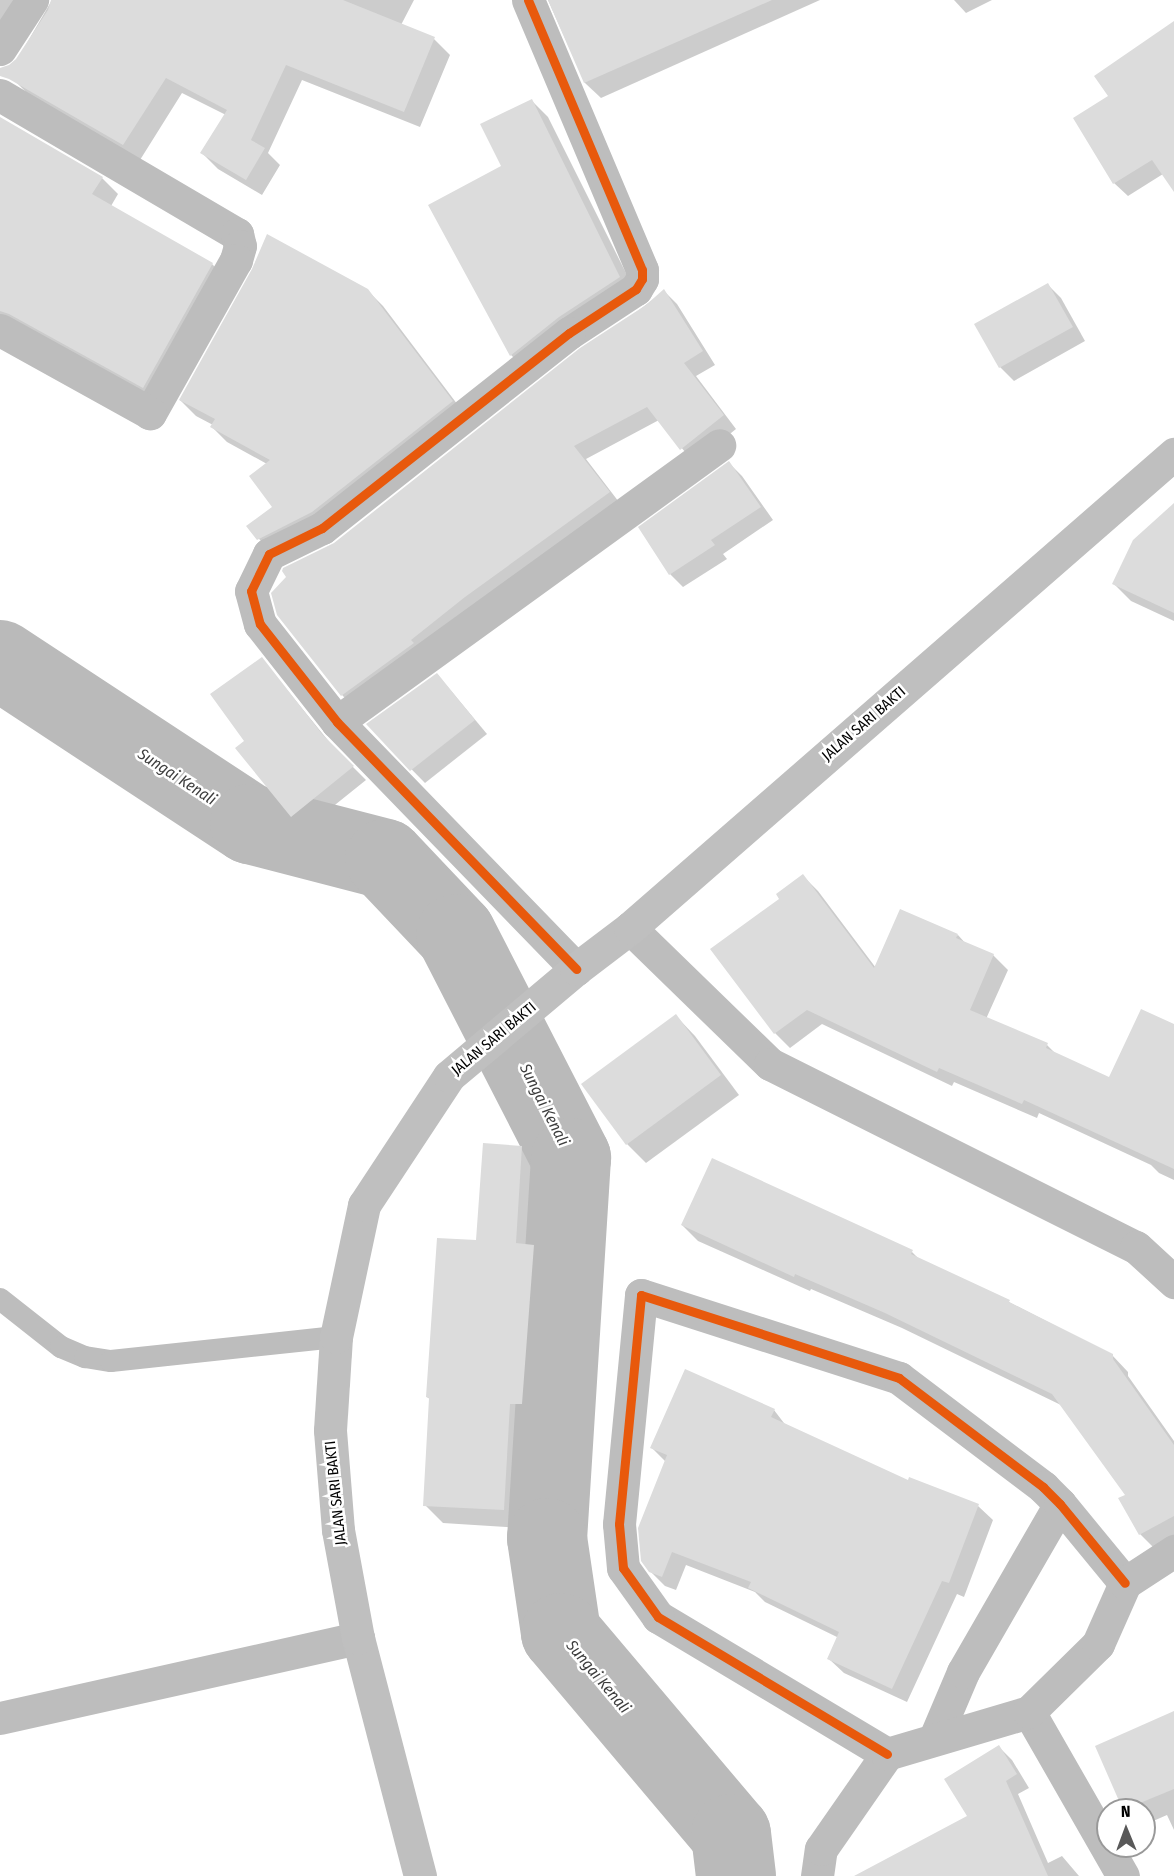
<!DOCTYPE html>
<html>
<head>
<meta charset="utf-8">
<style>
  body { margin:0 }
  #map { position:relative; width:1174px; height:1876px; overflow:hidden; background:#fff; font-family:"Fira Sans Condensed",sans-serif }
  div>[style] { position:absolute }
  .shadow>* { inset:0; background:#0003 }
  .river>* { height:80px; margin:-40px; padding:0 40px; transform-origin:40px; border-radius:40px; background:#bababa }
  .building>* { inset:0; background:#dcdcdc }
  .service>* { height:22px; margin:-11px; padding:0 11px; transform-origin:11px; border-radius:11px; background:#bdbdbd }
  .minor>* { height:33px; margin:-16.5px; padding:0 16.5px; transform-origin:16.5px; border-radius:16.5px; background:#bdbdbd }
  .tertiary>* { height:33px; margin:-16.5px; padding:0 16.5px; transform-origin:16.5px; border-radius:16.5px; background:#bdbdbd }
  .secondary>* { height:33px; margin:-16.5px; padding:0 16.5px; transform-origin:16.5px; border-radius:16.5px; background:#bfbfbf }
  .cycleway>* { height:9px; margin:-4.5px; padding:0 4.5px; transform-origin:4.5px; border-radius:4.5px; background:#e8590c }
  span { translate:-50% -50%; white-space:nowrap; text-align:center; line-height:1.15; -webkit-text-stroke:5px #fff; paint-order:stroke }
  .street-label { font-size:15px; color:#000 }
  .water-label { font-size:16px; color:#3e3e3e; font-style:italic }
  .north { position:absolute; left:1096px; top:1798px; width:60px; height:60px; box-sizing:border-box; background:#fff; border:2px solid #999; border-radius:50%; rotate:359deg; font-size:16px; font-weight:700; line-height:24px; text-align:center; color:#000 }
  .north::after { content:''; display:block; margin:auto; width:21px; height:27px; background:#595959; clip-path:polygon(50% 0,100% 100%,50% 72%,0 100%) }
</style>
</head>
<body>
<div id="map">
  <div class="shadow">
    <div style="clip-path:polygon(0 0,39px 0,0 55px)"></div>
    <div style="clip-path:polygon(52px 0,414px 0,401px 25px,434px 39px,450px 55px,420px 127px,302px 80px,268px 153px,280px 165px,262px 195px,218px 169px,202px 153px,226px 115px,182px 93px,140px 160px,30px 96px,14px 80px,17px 60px)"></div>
    <div style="clip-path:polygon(548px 0,820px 0,601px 98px,585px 83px)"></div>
    <div style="clip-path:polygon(954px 0,992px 0,966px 13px)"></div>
    <div style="clip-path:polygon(1174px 36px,1174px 190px,1163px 174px,1128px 196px,1114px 183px,1110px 97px)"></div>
    <div style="clip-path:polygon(532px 101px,548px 117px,636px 293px,527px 371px,511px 355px,503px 166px)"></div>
    <div style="clip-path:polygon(0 118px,102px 178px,118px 194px,111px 206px,212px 264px,228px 280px,159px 402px,0 315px)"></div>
    <div style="clip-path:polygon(1048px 285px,1061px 298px,1085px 341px,1014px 381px,1000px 367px,976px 325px)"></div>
    <div style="clip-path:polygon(367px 290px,383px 306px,467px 417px,274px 555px,248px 527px,274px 507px,267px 464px,227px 442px,212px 427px,213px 425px,196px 416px,180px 400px)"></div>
    <div style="clip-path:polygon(664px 291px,677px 304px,715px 365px,696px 376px,736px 429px,694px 463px,659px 420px,586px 459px,622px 506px,355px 708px,342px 695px,334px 544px)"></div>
    <div style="clip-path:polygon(729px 463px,742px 476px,773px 520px,723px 554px,727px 559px,683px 587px,670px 574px)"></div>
    <div style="clip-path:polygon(1174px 505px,1174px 621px,1131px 601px,1114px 584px)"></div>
    <div style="clip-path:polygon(262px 659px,335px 749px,366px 780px,305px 829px,292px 816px,246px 741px)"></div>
    <div style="clip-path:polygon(437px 674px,487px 734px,425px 783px,368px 725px)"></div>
    <div style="clip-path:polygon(803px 876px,818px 891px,876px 968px,958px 935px,967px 945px,993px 955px,1008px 970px,986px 1019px,1047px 1045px,1056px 1054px,1110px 1079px,1174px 1026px,1174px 1180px,1159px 1173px,1151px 1165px,1039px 1113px,1037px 1118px,954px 1082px,952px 1086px,822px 1024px,790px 1048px,775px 1033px,712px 949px,782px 900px)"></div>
    <div style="clip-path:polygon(676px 1016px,695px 1036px,739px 1095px,646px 1163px,627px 1144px)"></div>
    <div style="clip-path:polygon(522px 1147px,540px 1165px,534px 1248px,551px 1264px,540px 1422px,528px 1421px,521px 1528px,443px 1523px,425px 1505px,431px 1400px,427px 1397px,477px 1241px)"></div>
    <div style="clip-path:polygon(682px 1225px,912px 1252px,920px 1260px,1009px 1302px,1112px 1355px,1128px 1372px,1128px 1376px,1174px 1441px,1174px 1556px,1156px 1550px,1140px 1534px,1127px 1495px,1063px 1406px,902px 1328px,811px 1289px,810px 1291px,698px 1241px)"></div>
    <div style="clip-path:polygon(774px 1410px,787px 1427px,909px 1482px,910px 1479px,978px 1506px,993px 1520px,964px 1597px,957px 1594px,907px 1702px,844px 1673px,829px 1659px,839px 1638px,765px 1602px,755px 1592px,686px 1565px,676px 1590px,665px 1586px,650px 1571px,666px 1462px,652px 1448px)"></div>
    <div style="clip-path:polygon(1174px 1713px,1174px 1830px,1167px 1815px,1144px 1825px,1144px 1810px,1125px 1810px,1097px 1747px)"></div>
    <div style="clip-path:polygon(999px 1747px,1012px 1760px,1029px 1788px,1018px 1794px,1048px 1863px,1062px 1856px,1079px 1876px,857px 1876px,969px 1817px)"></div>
  </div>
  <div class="river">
    <div style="left:0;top:660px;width:299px;rotate:33.3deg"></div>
    <div style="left:250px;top:824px;width:139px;rotate:14.5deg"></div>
    <div style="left:385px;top:859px;width:103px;rotate:46.6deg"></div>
    <div style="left:456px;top:934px;width:252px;rotate:62.8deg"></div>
    <div style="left:571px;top:1158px;width:381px;rotate:93.6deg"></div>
    <div style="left:547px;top:1538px;width:96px;rotate:81.6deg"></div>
    <div style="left:561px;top:1633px;width:263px;rotate:49.8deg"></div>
    <div style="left:731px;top:1834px;width:42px;rotate:83.2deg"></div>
  </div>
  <div class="building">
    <div style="clip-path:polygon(51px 0,343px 0,435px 37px,404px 112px,286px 65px,251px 140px,265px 148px,246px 180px,200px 153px,227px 110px,166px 78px,123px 145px,9px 79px,0 76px,0 68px,9px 65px,16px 59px,48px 10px)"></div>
    <div style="clip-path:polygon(548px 0,772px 0,584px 83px)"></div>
    <div style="clip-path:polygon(1174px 21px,1174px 192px,1152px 160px,1113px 184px,1073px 118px,1108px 96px,1094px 76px)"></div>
    <div style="clip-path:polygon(532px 99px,620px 277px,559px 317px,510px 356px,428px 205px,501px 166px,480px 124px)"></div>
    <div style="clip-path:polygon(0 117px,103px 177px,92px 194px,213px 263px,143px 388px,9px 314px,0 311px)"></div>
    <div style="clip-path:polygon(267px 234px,368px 289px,453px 401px,312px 512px,257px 540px,246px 526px,272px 507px,249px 476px,270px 460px,210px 427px,215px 419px,179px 400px,252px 269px)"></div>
    <div style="clip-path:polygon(1048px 283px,1073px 327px,999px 368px,974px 324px)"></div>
    <div style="clip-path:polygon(664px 289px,703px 351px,684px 363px,724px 415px,680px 450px,647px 407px,574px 446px,610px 492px,465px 597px,411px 640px,414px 643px,341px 696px,277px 615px,271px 593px,286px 577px,282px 571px,283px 568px,334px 543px,580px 348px,646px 305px)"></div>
    <div style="clip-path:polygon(729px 461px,761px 507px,711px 540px,715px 545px,669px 575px,638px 527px)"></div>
    <div style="clip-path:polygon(1174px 503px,1174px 613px,1112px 584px,1133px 540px)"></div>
    <div style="clip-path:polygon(262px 657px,322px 734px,354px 766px,291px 817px,235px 748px,244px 741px,210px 694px)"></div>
    <div style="clip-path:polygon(437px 673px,475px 720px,410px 771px,366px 724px)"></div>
    <div style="clip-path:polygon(803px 874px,874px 968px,900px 909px,958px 934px,956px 938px,994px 954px,970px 1010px,1048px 1043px,1046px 1048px,1109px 1077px,1141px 1009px,1174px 1024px,1174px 1169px,1024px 1100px,1022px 1104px,939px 1068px,937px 1072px,807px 1010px,774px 1034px,710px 949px,779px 899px,776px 894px)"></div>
    <div style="clip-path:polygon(676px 1014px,721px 1075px,626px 1145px,581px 1084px)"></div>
    <div style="clip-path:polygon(483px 1143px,522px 1146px,516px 1243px,534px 1245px,522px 1404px,510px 1404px,504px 1510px,423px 1506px,429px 1398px,426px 1397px,437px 1238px,476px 1240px)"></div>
    <div style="clip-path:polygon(712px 1158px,913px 1250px,911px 1254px,1010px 1300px,1009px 1302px,1113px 1354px,1113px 1359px,1174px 1445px,1174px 1516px,1139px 1535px,1118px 1498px,1125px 1495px,1052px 1394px,885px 1313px,795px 1274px,794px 1277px,681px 1225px)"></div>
    <div style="clip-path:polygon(685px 1369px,775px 1409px,771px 1417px,908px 1480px,909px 1477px,979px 1504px,949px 1583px,942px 1581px,892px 1689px,827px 1659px,839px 1632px,748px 1588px,751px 1582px,672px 1552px,662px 1577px,649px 1572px,641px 1561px,638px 1528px,667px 1455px,650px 1448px)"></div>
    <div style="clip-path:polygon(1174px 1711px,1174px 1789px,1123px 1810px,1095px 1746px)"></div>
    <div style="clip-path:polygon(999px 1745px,1017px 1774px,1006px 1781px,1048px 1876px,854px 1876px,967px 1816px,944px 1779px)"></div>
  </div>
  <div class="service">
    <div style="left:0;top:1299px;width:78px;rotate:38.2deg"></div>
    <div style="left:61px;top:1347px;width:26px;rotate:23deg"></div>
    <div style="left:85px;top:1357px;width:26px;rotate:9deg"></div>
    <div style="left:111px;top:1361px;width:226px;rotate:-6.1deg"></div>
  </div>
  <div class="minor">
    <div style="left:528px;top:0;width:293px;rotate:67.1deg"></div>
    <div style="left:642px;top:270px;width:9px;rotate:90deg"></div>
    <div style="left:642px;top:279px;width:12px;rotate:121deg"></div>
    <div style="left:636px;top:289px;width:80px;rotate:146.7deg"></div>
    <div style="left:569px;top:333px;width:315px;rotate:141.7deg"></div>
    <div style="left:322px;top:528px;width:59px;rotate:153.9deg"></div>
    <div style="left:269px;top:554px;width:41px;rotate:115.9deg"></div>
    <div style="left:251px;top:591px;width:34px;rotate:75deg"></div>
    <div style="left:260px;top:624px;width:125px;rotate:51.8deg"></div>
    <div style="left:337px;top:722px;width:344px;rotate:45.9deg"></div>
    <div style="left:0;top:49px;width:59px;rotate:-56.9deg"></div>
    <div style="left:0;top:95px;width:275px;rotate:30.4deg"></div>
    <div style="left:237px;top:234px;width:12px;rotate:76deg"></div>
    <div style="left:240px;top:246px;width:15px;rotate:106deg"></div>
    <div style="left:236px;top:260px;width:176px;rotate:119.3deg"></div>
    <div style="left:150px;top:413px;width:171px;rotate:-151deg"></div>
    <div style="left:337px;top:722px;width:472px;rotate:-35.9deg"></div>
    <div style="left:1029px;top:1712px;width:189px;rotate:60.2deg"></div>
    <div style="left:0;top:1718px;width:367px;rotate:-12.6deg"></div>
    <div style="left:935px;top:1738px;width:72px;rotate:-67deg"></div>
    <div style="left:963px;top:1672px;width:194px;rotate:-60deg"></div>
    <div style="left:887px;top:1754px;width:267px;rotate:-149.1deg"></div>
    <div style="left:658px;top:1617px;width:60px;rotate:-125.5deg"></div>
    <div style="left:623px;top:1568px;width:44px;rotate:-95.2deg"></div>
    <div style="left:619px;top:1524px;width:230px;rotate:-84.5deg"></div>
    <div style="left:641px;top:1295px;width:271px;rotate:17.8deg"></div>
    <div style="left:899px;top:1378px;width:181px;rotate:37.1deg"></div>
    <div style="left:1043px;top:1487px;width:24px;rotate:45deg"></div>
    <div style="left:1060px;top:1504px;width:102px;rotate:50.6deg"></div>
    <div style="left:817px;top:1876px;width:27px;rotate:-82deg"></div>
    <div style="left:821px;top:1849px;width:116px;rotate:-55.2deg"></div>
    <div style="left:887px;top:1754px;width:148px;rotate:-16.5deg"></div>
    <div style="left:1029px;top:1712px;width:97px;rotate:-44.6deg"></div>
    <div style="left:1098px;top:1644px;width:67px;rotate:-66.1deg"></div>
    <div style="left:1125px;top:1583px;width:59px;rotate:-33.1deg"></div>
  </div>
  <div class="tertiary">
    <div style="left:630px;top:928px;width:195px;rotate:44.2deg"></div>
    <div style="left:770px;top:1064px;width:409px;rotate:26.6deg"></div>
    <div style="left:1136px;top:1247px;width:52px;rotate:42.6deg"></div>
  </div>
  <div class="secondary">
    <div style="left:420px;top:1876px;width:246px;rotate:-104.6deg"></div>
    <div style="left:358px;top:1638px;width:110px;rotate:-100.5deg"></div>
    <div style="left:338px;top:1530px;width:100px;rotate:-94.6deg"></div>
    <div style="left:330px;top:1430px;width:93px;rotate:-86.3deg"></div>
    <div style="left:336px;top:1337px;width:135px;rotate:-78deg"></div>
    <div style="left:364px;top:1205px;width:154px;rotate:-56.6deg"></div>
    <div style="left:449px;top:1076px;width:166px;rotate:-40.1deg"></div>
    <div style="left:576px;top:969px;width:68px;rotate:-37.2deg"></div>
    <div style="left:630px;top:928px;width:722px;rotate:-41.07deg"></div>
  </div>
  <div class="cycleway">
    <div style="left:528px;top:0;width:293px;rotate:67.1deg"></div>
    <div style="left:642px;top:270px;width:9px;rotate:90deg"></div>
    <div style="left:642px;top:279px;width:12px;rotate:121deg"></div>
    <div style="left:636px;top:289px;width:80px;rotate:146.7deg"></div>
    <div style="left:569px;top:333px;width:315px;rotate:141.7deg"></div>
    <div style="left:322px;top:528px;width:59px;rotate:153.9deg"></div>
    <div style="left:269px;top:554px;width:41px;rotate:115.9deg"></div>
    <div style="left:251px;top:591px;width:34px;rotate:75deg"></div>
    <div style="left:260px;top:624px;width:125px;rotate:51.8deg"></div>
    <div style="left:337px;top:722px;width:344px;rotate:45.9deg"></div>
    <div style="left:887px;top:1754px;width:267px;rotate:-149.1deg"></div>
    <div style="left:658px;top:1617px;width:60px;rotate:-125.5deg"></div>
    <div style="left:623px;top:1568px;width:44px;rotate:-95.2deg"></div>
    <div style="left:619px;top:1524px;width:230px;rotate:-84.5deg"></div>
    <div style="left:641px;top:1295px;width:271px;rotate:17.8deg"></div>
    <div style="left:899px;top:1378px;width:181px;rotate:37.1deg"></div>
    <div style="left:1043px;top:1487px;width:24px;rotate:45deg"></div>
    <div style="left:1060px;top:1504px;width:102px;rotate:50.6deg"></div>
  </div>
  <div class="street-label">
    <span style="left:864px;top:724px;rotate:-41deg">JALAN SARI BAKTI</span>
    <span style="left:494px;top:1039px;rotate:-40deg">JALAN SARI BAKTI</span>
    <span style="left:336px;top:1493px;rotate:-96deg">JALAN SARI BAKTI</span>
  </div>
  <div class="water-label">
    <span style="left:177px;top:777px;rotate:33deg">Sungai Kenali</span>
    <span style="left:544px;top:1105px;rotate:63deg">Sungai Kenali</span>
    <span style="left:598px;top:1677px;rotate:50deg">Sungai Kenali</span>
  </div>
  <div class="north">N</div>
</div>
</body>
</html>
